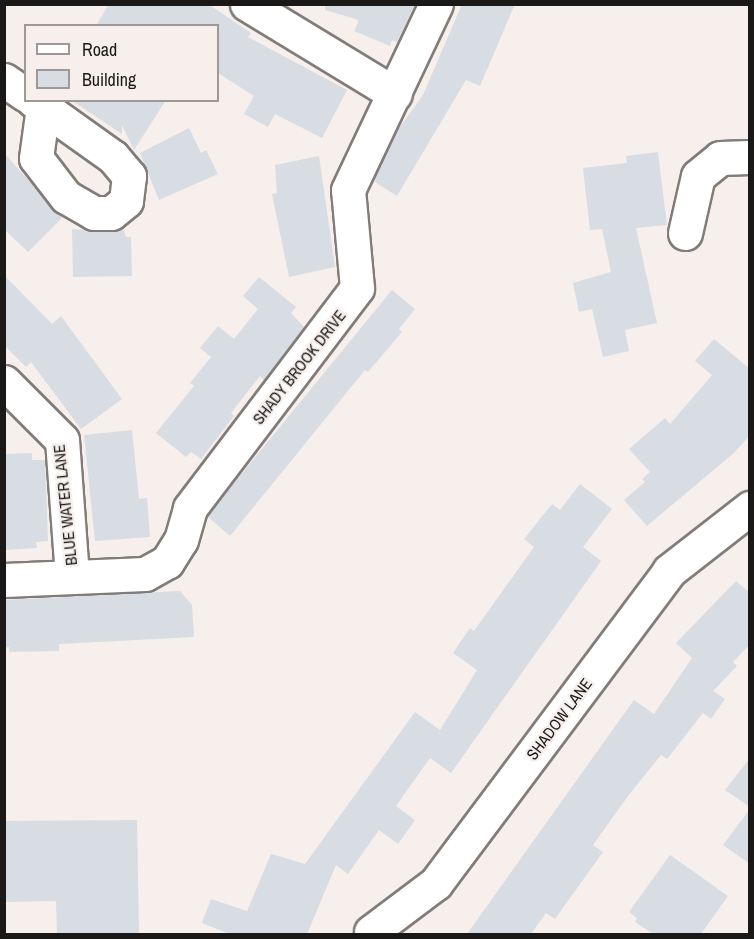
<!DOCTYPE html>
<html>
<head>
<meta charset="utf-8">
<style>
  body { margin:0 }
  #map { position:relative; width:754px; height:939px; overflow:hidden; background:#f6efec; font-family:"Archivo Narrow",sans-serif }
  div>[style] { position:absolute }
  .building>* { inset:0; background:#d7dde2 }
  .roads { filter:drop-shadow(2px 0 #827c78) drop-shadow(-2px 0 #827c78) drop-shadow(0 2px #827c78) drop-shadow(0 -2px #827c78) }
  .minor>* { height:33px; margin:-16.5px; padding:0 16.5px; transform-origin:16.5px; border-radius:16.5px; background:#fff }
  span { translate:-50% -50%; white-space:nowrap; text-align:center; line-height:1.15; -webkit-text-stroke:4.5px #f6efec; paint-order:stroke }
  .street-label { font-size:16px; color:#1b1917 }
  .frame { position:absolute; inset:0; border:6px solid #1b1917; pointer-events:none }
  .legend { position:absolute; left:24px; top:24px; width:195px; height:78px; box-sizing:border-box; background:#f6efec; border:2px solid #9e9997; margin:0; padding:8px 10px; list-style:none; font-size:18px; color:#1b1917 }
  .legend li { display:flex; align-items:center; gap:12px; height:30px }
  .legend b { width:30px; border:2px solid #9e9997 }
</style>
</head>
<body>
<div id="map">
  <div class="building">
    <div style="clip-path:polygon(109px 4px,208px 4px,251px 33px,248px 37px,347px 90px,322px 138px,275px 114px,268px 127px,244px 114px,254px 96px,218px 73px,218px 26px,96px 26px)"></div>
    <div style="clip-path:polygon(325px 4px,415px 4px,397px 42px,392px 40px,390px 46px,354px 31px,359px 20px,325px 10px)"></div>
    <div style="clip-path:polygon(462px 4px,515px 4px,480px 86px,466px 80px,397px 196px,375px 182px,376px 175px,395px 134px,423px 95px)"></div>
    <div style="clip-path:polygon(71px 100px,166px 100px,134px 150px,122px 125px,122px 134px)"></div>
    <div style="clip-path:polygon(189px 128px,201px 153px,206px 150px,218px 174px,159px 200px,140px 153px)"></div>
    <div style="clip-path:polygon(658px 152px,667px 225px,636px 228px,657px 323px,625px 330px,629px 351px,603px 357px,592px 309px,579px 312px,573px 283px,611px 272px,602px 229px,590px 230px,583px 168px,627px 163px,626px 156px)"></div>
    <div style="clip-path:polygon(4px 153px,62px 218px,28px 252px,4px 229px)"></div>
    <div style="clip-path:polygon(319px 156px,335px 267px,289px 277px,272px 194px,277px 193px,275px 165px)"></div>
    <div style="clip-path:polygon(123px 228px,126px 237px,131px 237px,132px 276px,73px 277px,72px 229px,111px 232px)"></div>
    <div style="clip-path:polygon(4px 275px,52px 324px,61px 316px,122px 399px,81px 429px,31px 362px,26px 367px,4px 345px)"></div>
    <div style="clip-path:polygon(259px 277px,296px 307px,291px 313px,304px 327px,264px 380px,260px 376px,231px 413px,234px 416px,201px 459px,191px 452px,186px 457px,156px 433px,194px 386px,190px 383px,211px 357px,200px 348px,218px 326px,234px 339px,258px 309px,243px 296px)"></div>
    <div style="clip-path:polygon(392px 290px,415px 309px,399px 329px,402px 332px,368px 372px,365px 370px,230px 536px,207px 516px)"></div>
    <div style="clip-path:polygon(714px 339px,750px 369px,750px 435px,735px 452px,647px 526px,624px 500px,645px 482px,642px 479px,650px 472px,629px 449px,665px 418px,670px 424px,712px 375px,695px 361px)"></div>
    <div style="clip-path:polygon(132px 430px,139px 499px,147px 498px,150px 537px,95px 541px,84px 435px)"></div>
    <div style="clip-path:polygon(32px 453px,32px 460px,45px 460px,48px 541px,36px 542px,37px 548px,4px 550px,4px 454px)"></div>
    <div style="clip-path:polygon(580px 484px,612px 509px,583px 547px,601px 561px,451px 773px,430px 758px,396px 806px,415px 820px,398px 844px,379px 830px,348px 874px,336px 865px,307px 934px,230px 934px,202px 923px,211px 899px,247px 911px,271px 854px,305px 864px,415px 712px,440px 730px,477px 670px,453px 653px,470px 628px,474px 631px,534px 547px,524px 539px,552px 504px,560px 510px)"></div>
    <div style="clip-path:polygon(736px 581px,750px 593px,750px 644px,733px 662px,737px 666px,713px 691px,725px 699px,711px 719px,703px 713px,667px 759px,661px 755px,628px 796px,593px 845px,603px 852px,555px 919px,546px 913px,531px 934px,467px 934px,634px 700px,654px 714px,692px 658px,676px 643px)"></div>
    <div style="clip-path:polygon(180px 591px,192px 605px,194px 637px,59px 644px,59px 651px,9px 652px,9px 647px,4px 648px,4px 600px)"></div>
    <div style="clip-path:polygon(750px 758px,750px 807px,725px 790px)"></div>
    <div style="clip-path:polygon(750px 809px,750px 864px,723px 845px)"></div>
    <div style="clip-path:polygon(137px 820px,139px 934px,57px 934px,56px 901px,4px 902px,4px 821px)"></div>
    <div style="clip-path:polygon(670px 855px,728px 896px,701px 934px,653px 934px,635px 922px,637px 918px,629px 912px)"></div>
  </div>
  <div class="roads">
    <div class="minor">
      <div style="left:247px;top:4px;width:173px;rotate:31.3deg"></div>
      <div style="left:4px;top:80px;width:27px;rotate:34deg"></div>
      <div style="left:33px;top:100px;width:98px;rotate:35.5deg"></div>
      <div style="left:113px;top:157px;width:25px;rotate:50deg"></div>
      <div style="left:129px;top:176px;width:25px;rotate:97deg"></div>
      <div style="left:126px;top:201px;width:19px;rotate:141deg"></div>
      <div style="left:111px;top:213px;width:17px;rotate:180deg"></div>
      <div style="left:94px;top:213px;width:32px;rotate:-150deg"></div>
      <div style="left:66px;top:197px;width:49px;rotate:-127.6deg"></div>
      <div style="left:36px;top:158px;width:51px;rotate:-82.2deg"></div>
      <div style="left:685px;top:233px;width:58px;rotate:-77.2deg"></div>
      <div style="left:698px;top:176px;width:28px;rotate:-39deg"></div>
      <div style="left:720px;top:158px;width:30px;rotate:-2deg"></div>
      <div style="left:4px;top:382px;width:82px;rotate:45deg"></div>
      <div style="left:62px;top:440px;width:137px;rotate:85.8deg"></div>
      <div style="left:4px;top:580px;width:141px;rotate:-2.4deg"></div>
      <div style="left:145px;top:574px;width:25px;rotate:-29deg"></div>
      <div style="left:167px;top:562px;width:26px;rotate:-58deg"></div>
      <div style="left:181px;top:540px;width:33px;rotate:-74deg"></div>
      <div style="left:190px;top:508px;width:276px;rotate:-52.8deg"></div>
      <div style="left:357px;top:288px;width:98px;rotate:-95.2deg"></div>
      <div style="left:348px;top:190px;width:206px;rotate:-64.7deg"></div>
      <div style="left:371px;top:932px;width:81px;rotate:-37deg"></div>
      <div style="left:436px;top:883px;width:389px;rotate:-53.2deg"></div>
      <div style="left:669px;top:571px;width:103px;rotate:-37.9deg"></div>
    </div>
  </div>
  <div class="street-label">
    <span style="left:299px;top:367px;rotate:-52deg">SHADY BROOK DRIVE</span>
    <span style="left:65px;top:505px;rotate:-96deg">BLUE WATER LANE</span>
    <span style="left:559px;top:719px;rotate:-53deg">SHADOW LANE</span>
  </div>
  <div class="frame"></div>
  <ul class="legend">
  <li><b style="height:8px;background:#fff"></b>Road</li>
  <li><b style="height:16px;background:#d7dde2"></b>Building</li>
  </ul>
</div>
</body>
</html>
